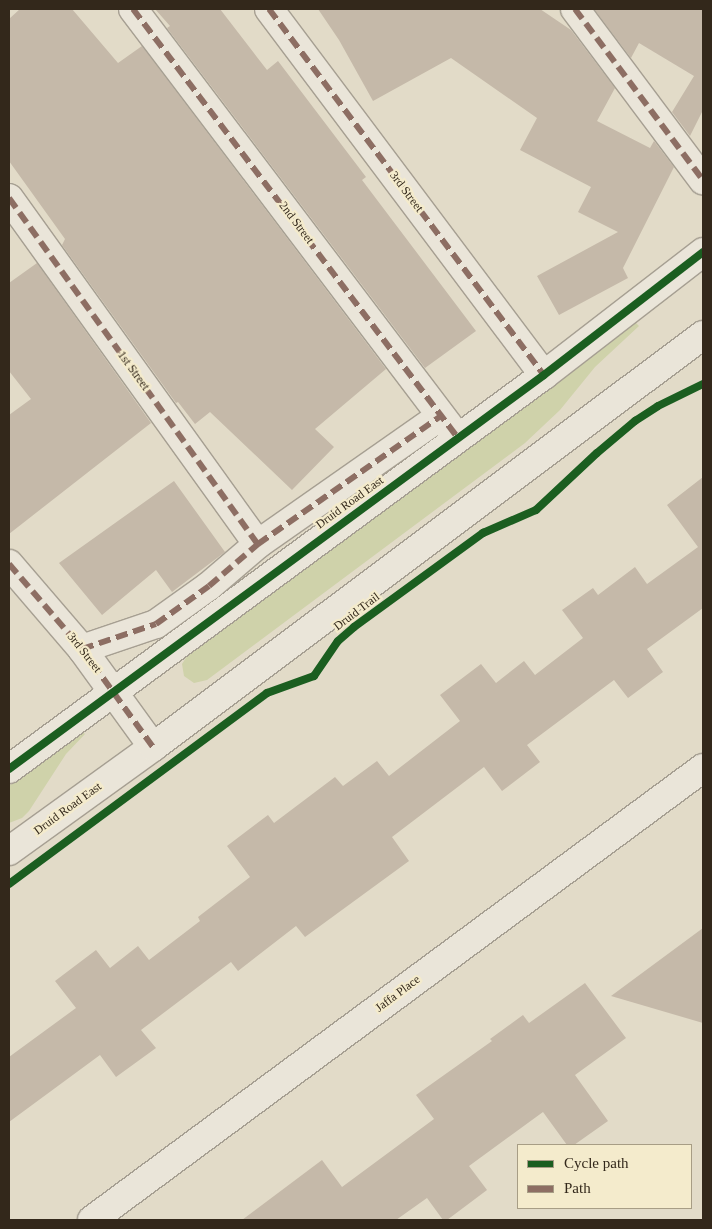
<!DOCTYPE html>
<html>
<head>
<meta charset="utf-8">
<style>
  body { margin:0 }
  #map { position:relative; width:712px; height:1229px; overflow:hidden; background:#e2dbc8; font-family:"Times New Roman",serif }
  div>[style] { position:absolute }
  .green>* { inset:0; background:#cfd2aa }
  .building>* { inset:0; background:#c5b9a9 }
  .roads { filter:drop-shadow(1px 0 #a69f92) drop-shadow(-1px 0 #a69f92) drop-shadow(0 1px #a69f92) drop-shadow(0 -1px #a69f92) }
  .street>* { height:28px; margin:-14px; padding:0 14px; transform-origin:14px; border-radius:14px; background:#eae5d9 }
  .secondary>* { height:28px; margin:-14px; padding:0 14px; transform-origin:14px; border-radius:14px; background:#eae5d9 }
  .quiet>* { height:6px; margin-top:-3px; transform-origin:0; background:repeating-linear-gradient(90deg,#8d6e63 0 12px,transparent 0 18px) }
  .cycleway>* { height:8px; margin:-4px; padding:0 4px; transform-origin:4px; border-radius:4px; background:#1b5e20 }
  span { translate:-50% -50%; white-space:nowrap; text-align:center; line-height:1.15; -webkit-text-stroke:4.5px #f4ebcc; paint-order:stroke }
  .street-label { font-size:12px; color:#33281b }
  .frame { position:absolute; inset:0; border:10px solid #33281b; pointer-events:none }
  .legend { position:absolute; left:517px; top:1144px; width:175px; height:65px; box-sizing:border-box; background:#f4ebcc; border:1px solid #a79d85; margin:0; padding:6px 9px; list-style:none; font-size:15px; color:#33281b }
  .legend li { display:flex; align-items:center; gap:10px; height:25px }
  .legend b { width:25px; border:1px solid #a79d85 }
</style>
</head>
<body>
<div id="map">
  <div class="green">
    <div style="clip-path:polygon(635px 322px,639px 326px,595px 367px,560px 410px,525px 443px,207px 680px,194px 683px,184px 676px,182px 664px,189px 653px)"></div>
    <div style="clip-path:polygon(82px 731px,85px 734px,66px 754px,29px 811px,22px 818px,9px 823px,9px 786px)"></div>
  </div>
  <div class="building">
    <div style="clip-path:polygon(20px 9px,72px 9px,118px 63px,142px 46px,386px 369px,315px 429px,334px 447px,292px 490px,210px 412px,195px 424px,178px 402px,176px 403px,62px 245px,65px 239px,9px 161px,9px 19px)"></div>
    <div style="clip-path:polygon(155px 9px,220px 9px,267px 70px,278px 61px,366px 177px,362px 180px,476px 331px,425px 368px,167px 28px,170px 26px)"></div>
    <div style="clip-path:polygon(318px 9px,540px 9px,571px 30px,615px 88px,597px 121px,650px 148px,654px 141px,674px 167px,623px 268px,628px 278px,559px 315px,537px 276px,618px 232px,578px 212px,591px 187px,520px 150px,537px 118px,451px 58px,373px 101px,339px 40px)"></div>
    <div style="clip-path:polygon(594px 9px,703px 9px,703px 110px,690px 136px,672px 112px,694px 76px,639px 43px,631px 58px)"></div>
    <div style="clip-path:polygon(37px 263px,151px 423px,9px 534px,9px 415px,31px 399px,9px 371px,9px 283px)"></div>
    <div style="clip-path:polygon(703px 477px,703px 608px,647px 649px,663px 672px,628px 698px,614px 680px,527px 745px,540px 762px,502px 791px,484px 767px,392px 837px,409px 861px,305px 937px,296px 926px,238px 971px,231px 962px,141px 1030px,156px 1048px,116px 1077px,100px 1055px,9px 1122px,9px 1057px,76px 1008px,55px 981px,96px 950px,110px 968px,138px 946px,149px 960px,200px 921px,198px 917px,250px 877px,227px 846px,268px 815px,274px 823px,335px 777px,343px 786px,377px 761px,389px 776px,460px 721px,440px 695px,481px 664px,496px 683px,524px 661px,535px 675px,583px 638px,562px 610px,593px 588px,598px 595px,635px 567px,647px 584px,698px 547px,667px 505px)"></div>
    <div style="clip-path:polygon(174px 481px,225px 552px,172px 592px,156px 570px,102px 615px,59px 563px)"></div>
    <div style="clip-path:polygon(703px 928px,703px 1023px,611px 996px)"></div>
    <div style="clip-path:polygon(585px 983px,626px 1038px,575px 1075px,608px 1121px,574px 1145px,567px 1145px,543px 1112px,469px 1166px,487px 1190px,447px 1220px,443px 1220px,427px 1198px,396px 1220px,242px 1220px,322px 1160px,342px 1187px,434px 1119px,416px 1095px,492px 1041px,490px 1039px,523px 1015px,529px 1023px)"></div>
  </div>
  <div class="roads">
    <div class="street">
      <div style="left:133px;top:9px;width:538px;rotate:52.85deg"></div>
      <div style="left:269px;top:9px;width:458px;rotate:53.1deg"></div>
      <div style="left:575px;top:9px;width:214px;rotate:53.2deg"></div>
      <div style="left:9px;top:198px;width:426px;rotate:54.3deg"></div>
      <div style="left:9px;top:564px;width:112px;rotate:49.3deg"></div>
      <div style="left:82px;top:649px;width:121px;rotate:54.1deg"></div>
      <div style="left:82px;top:649px;width:78px;rotate:-18.7deg"></div>
      <div style="left:156px;top:624px;width:65px;rotate:-35.6deg"></div>
      <div style="left:209px;top:586px;width:65px;rotate:-40.6deg"></div>
      <div style="left:258px;top:544px;width:223px;rotate:-35deg"></div>
      <div style="left:92px;top:1220px;width:760px;rotate:-36.49deg"></div>
    </div>
    <div class="secondary">
      <div style="left:9px;top:769px;width:664px;rotate:-36.37deg"></div>
      <div style="left:544px;top:375px;width:201px;rotate:-37.7deg"></div>
      <div style="left:9px;top:851px;width:178px;rotate:-35.8deg"></div>
      <div style="left:153px;top:747px;width:687px;rotate:-36.84deg"></div>
    </div>
  </div>
  <div class="quiet">
    <div style="left:133px;top:9px;width:538px;rotate:52.85deg"></div>
    <div style="left:269px;top:9px;width:458px;rotate:53.1deg"></div>
    <div style="left:575px;top:9px;width:214px;rotate:53.2deg"></div>
    <div style="left:9px;top:198px;width:426px;rotate:54.3deg"></div>
    <div style="left:9px;top:564px;width:112px;rotate:49.3deg"></div>
    <div style="left:82px;top:649px;width:121px;rotate:54.1deg"></div>
    <div style="left:82px;top:649px;width:78px;rotate:-18.7deg"></div>
    <div style="left:156px;top:624px;width:65px;rotate:-35.6deg"></div>
    <div style="left:209px;top:586px;width:65px;rotate:-40.6deg"></div>
    <div style="left:258px;top:544px;width:223px;rotate:-35deg"></div>
  </div>
  <div class="cycleway">
    <div style="left:9px;top:769px;width:664px;rotate:-36.37deg"></div>
    <div style="left:544px;top:375px;width:201px;rotate:-37.7deg"></div>
    <div style="left:9px;top:884px;width:321px;rotate:-36.5deg"></div>
    <div style="left:267px;top:693px;width:50px;rotate:-19.9deg"></div>
    <div style="left:314px;top:676px;width:42px;rotate:-55.6deg"></div>
    <div style="left:338px;top:641px;width:21px;rotate:-41deg"></div>
    <div style="left:354px;top:627px;width:160px;rotate:-36.1deg"></div>
    <div style="left:483px;top:533px;width:58px;rotate:-23.5deg"></div>
    <div style="left:536px;top:510px;width:83px;rotate:-43.1deg"></div>
    <div style="left:597px;top:453px;width:50px;rotate:-40.1deg"></div>
    <div style="left:635px;top:421px;width:27px;rotate:-33deg"></div>
    <div style="left:658px;top:406px;width:50px;rotate:-26.1deg"></div>
  </div>
  <div class="street-label">
    <span style="left:406px;top:192px;rotate:53deg">3rd Street</span>
    <span style="left:296px;top:223px;rotate:53deg">2nd Street</span>
    <span style="left:133px;top:371px;rotate:54deg">1st Street</span>
    <span style="left:350px;top:503px;rotate:-36deg">Druid Road East</span>
    <span style="left:357px;top:612px;rotate:-37deg">Druid Trail</span>
    <span style="left:84px;top:653px;rotate:52deg">3rd Street</span>
    <span style="left:68px;top:809px;rotate:-36deg">Druid Road East</span>
    <span style="left:398px;top:994px;rotate:-37deg">Jaffa Place</span>
  </div>
  <div class="frame"></div>
  <ul class="legend">
  <li><b style="height:6px;background:#1b5e20"></b>Cycle path</li>
  <li><b style="height:6px;background:#8d6e63"></b>Path</li>
  </ul>
</div>
</body>
</html>
